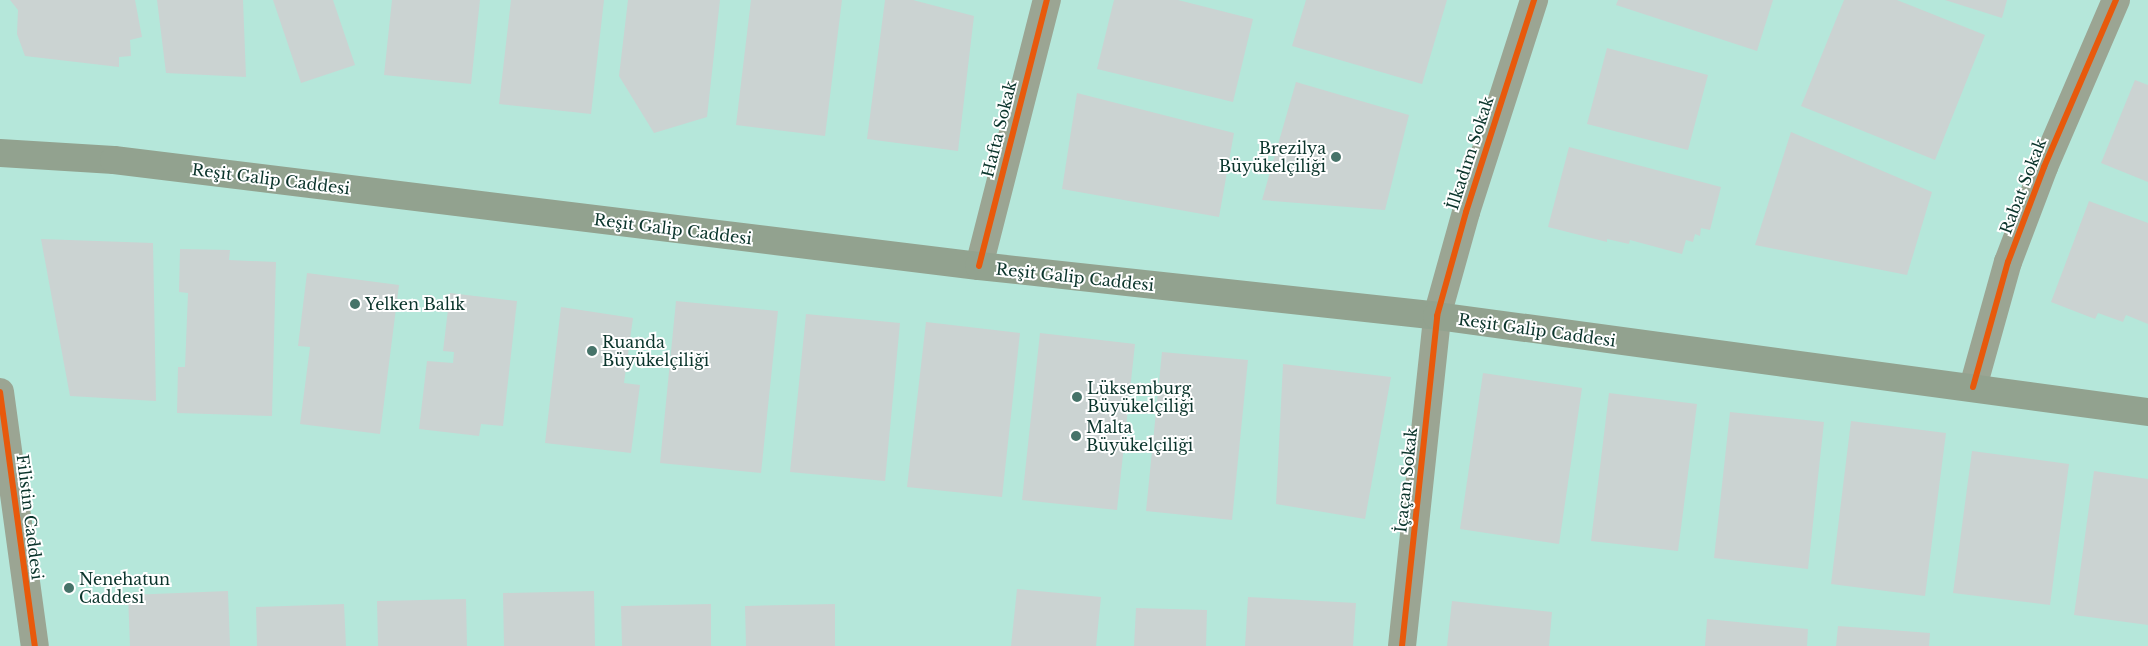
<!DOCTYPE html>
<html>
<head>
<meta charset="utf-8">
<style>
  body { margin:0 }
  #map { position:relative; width:2148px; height:646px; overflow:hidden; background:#b5e7da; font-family:"Libre Baskerville",serif }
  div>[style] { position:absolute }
  .building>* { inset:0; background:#cbd3d2 }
  .minor>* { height:28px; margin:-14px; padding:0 14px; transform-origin:14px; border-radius:14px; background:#9ba593 }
  .tertiary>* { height:28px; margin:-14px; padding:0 14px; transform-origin:14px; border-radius:14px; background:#9ba593 }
  .secondary>* { height:28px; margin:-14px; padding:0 14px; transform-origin:14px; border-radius:14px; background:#92a28f }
  .cycleway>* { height:6px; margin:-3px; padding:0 3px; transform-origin:3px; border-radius:3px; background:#e8590c }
  .dots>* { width:14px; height:14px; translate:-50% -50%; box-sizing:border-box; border:2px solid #fff; border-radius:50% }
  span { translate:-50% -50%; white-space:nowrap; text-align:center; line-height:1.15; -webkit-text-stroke:4px #fff; paint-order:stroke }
  .street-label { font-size:16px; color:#0b352c }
  .poi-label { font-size:16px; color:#0b352c }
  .right { translate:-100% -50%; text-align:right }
  .left { translate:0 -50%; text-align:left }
</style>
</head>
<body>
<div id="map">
  <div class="building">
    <div style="clip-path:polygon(10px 0,135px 0,142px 37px,130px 40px,131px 56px,119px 57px,119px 67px,25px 56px,17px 34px,18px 10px)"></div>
    <div style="clip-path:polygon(157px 0,243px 0,246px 77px,166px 73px)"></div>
    <div style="clip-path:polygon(273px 0,333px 0,355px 65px,301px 83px)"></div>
    <div style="clip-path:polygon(392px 0,480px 0,471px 84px,384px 75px)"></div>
    <div style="clip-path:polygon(511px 0,604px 0,591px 114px,499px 104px)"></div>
    <div style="clip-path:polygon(628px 0,720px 0,707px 117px,654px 133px,619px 76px)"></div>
    <div style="clip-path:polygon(751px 0,842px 0,825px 136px,736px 125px)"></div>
    <div style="clip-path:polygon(885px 0,913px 0,974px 16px,958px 151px,867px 139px)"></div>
    <div style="clip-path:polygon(1114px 0,1178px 0,1253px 19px,1233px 102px,1097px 69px)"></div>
    <div style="clip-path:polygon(1306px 0,1447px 0,1422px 84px,1292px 46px)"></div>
    <div style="clip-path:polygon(1618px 0,1773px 0,1757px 51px,1616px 5px)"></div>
    <div style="clip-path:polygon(1844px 0,1897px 0,1985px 35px,1935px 160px,1801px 106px)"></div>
    <div style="clip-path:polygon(1945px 0,2007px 0,2002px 18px)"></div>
    <div style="clip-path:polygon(1607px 48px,1708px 75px,1688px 150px,1587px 124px)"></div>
    <div style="clip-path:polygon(2135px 80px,2148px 85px,2148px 182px,2101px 163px)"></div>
    <div style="clip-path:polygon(1296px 82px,1409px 115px,1385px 210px,1262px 200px)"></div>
    <div style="clip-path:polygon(1077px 93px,1234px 133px,1219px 217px,1062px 189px)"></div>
    <div style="clip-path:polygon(1791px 132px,1932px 192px,1907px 275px,1755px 245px)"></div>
    <div style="clip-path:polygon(1569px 147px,1721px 187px,1710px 230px,1701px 228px,1700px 236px,1695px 234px,1693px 242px,1686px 240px,1682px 254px,1630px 240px,1629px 244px,1607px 239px,1607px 242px,1548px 227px)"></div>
    <div style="clip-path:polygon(2089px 201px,2148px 223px,2148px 324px,2126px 315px,2123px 322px,2098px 313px,2095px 319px,2051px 302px)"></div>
    <div style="clip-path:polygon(41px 239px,153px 243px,156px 401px,70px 396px)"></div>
    <div style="clip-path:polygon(180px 249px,230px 250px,229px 260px,276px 262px,272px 416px,177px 413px,178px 367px,185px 367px,188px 293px,179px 292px)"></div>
    <div style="clip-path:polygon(307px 273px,399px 285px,380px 434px,300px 424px,310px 347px,298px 346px)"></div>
    <div style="clip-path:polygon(450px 293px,517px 301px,503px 426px,481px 424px,479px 436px,419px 429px,427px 361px,453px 363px,454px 352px,443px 351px)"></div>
    <div style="clip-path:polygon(676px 301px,778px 311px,761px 473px,660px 463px)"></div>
    <div style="clip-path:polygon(561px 307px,633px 318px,624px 383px,640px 385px,631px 453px,545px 443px)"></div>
    <div style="clip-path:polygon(806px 314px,900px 323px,885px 481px,790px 472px)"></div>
    <div style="clip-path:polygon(926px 322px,1020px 333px,1002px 497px,907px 487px)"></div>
    <div style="clip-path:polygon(1040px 333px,1135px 344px,1117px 510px,1022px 500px)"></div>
    <div style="clip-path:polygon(1162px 352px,1248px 360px,1232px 520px,1146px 511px)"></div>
    <div style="clip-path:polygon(1283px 364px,1391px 377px,1365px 519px,1276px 504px)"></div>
    <div style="clip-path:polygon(1483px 373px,1582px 388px,1559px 544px,1460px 529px)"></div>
    <div style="clip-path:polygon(1609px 393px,1697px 404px,1678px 551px,1591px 541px)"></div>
    <div style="clip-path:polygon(1730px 412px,1824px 422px,1808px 569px,1714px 558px)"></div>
    <div style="clip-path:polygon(1851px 421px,1946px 433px,1925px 596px,1831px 584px)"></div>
    <div style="clip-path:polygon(1972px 451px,2069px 464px,2050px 605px,1953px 593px)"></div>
    <div style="clip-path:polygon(2094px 471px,2148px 479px,2148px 625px,2074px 615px)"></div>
    <div style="clip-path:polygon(1017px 589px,1101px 597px,1096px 646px,1011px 646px)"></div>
    <div style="clip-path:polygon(228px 591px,230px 646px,130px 646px,128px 595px)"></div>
    <div style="clip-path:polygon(594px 591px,595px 646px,504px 646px,503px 593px)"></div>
    <div style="clip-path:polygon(1248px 597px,1356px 603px,1353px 646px,1245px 646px)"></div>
    <div style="clip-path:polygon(466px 599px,467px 646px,378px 646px,377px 601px)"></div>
    <div style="clip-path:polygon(1452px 601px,1552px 612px,1549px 646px,1447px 646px)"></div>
    <div style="clip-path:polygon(344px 604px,346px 646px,257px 646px,256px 607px)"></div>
    <div style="clip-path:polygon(711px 604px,711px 646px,622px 646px,621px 606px)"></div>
    <div style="clip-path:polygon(835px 604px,835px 646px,746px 646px,745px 606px)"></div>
    <div style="clip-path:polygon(1136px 608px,1207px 610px,1206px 646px,1134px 646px)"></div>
    <div style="clip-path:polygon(1707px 619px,1808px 629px,1807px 646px,1705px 646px)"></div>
    <div style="clip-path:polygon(1838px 626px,1930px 633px,1929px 646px,1836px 646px)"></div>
  </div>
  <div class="minor">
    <div style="left:979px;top:266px;width:275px;rotate:-75.7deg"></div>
    <div style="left:1973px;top:387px;width:130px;rotate:-74.4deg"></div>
    <div style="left:2008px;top:262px;width:102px;rotate:-69.2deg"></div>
    <div style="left:2044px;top:167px;width:182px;rotate:-66.7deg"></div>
    <div style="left:1402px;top:646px;width:332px;rotate:-83.9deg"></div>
    <div style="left:1437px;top:316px;width:108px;rotate:-74.4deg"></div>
    <div style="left:1466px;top:212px;width:223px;rotate:-72.2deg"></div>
  </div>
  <div class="tertiary">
    <div style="left:0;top:392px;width:256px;rotate:82.2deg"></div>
  </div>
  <div class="secondary">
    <div style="left:0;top:153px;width:114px;rotate:3.5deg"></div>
    <div style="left:114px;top:160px;width:871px;rotate:6.99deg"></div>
    <div style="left:979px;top:266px;width:461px;rotate:6.2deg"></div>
    <div style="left:1437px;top:316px;width:717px;rotate:7.69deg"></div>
  </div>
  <div class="cycleway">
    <div style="left:979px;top:266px;width:275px;rotate:-75.7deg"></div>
    <div style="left:1973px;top:387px;width:130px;rotate:-74.4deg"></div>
    <div style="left:2008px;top:262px;width:102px;rotate:-69.2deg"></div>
    <div style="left:2044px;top:167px;width:182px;rotate:-66.7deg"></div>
    <div style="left:0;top:392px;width:256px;rotate:82.2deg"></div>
    <div style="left:1402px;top:646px;width:332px;rotate:-83.9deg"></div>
    <div style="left:1437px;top:316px;width:108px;rotate:-74.4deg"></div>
    <div style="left:1466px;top:212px;width:223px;rotate:-72.2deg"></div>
  </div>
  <div class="dots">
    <div style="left:1336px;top:157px;background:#467369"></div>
    <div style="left:355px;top:304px;background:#467369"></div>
    <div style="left:592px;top:351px;background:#467369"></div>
    <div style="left:1077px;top:397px;background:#467369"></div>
    <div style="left:1076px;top:436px;background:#467369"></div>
    <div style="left:69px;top:588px;background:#467369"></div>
  </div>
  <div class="street-label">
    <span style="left:999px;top:129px;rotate:-76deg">Hafta Sokak</span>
    <span style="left:1470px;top:153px;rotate:-72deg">İlkadım Sokak</span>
    <span style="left:271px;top:179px;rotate:7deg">Reşit Galip Caddesi</span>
    <span style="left:2023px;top:186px;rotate:-69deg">Rabat Sokak</span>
    <span style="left:673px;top:229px;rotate:7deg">Reşit Galip Caddesi</span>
    <span style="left:1075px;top:277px;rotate:6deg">Reşit Galip Caddesi</span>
    <span style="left:1537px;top:330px;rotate:8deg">Reşit Galip Caddesi</span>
    <span style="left:1406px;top:480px;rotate:-84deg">İçaçan Sokak</span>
    <span style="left:30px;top:517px;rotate:83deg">Filistin Caddesi</span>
  </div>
  <div class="poi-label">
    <span class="right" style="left:1326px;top:157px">Brezilya<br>Büyükelçiliği</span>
    <span class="left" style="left:365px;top:304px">Yelken Balık</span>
    <span class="left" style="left:602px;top:351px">Ruanda<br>Büyükelçiliği</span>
    <span class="left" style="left:1087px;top:397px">Lüksemburg<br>Büyükelçiliği</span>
    <span class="left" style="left:1086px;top:436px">Malta<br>Büyükelçiliği</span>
    <span class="left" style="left:79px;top:588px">Nenehatun<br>Caddesi</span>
  </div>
</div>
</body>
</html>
